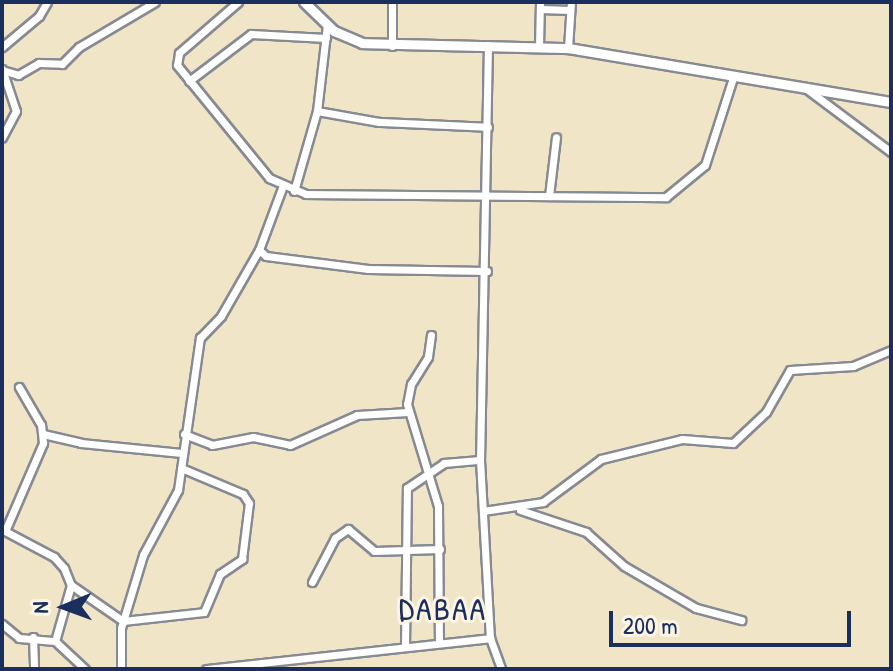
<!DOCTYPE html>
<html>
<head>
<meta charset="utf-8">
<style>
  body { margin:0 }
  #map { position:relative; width:893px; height:671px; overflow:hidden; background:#f1e5c7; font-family:"Patrick Hand",sans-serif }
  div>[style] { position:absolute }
  .roads { filter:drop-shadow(2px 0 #868a92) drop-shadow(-2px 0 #868a92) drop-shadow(0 2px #868a92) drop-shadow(0 -2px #868a92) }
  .minor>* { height:7px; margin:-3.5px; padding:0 3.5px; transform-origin:3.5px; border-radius:3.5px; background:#fff }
  .tertiary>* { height:9px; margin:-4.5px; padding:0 4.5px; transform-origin:4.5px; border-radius:4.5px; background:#fff }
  span { translate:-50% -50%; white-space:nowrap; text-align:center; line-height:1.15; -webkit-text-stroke:6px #fcf5e5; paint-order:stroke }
  .quarter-label { font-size:32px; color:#1b2f5e; letter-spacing:2px }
  .frame { position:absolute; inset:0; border:4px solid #1b2f5e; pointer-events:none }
  .north { position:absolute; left:24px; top:567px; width:80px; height:80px; -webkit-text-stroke:6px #fcf5e5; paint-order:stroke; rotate:269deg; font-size:22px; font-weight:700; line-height:32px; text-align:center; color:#1b2f5e }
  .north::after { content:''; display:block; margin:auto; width:28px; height:36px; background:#1b2f5e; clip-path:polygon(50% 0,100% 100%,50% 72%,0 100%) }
  .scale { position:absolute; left:609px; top:611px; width:242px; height:36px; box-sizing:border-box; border:4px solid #1b2f5e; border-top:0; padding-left:10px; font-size:24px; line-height:28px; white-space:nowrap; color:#1b2f5e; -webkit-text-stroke:6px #fcf5e5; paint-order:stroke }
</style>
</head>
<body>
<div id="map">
  <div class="roads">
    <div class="minor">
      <div style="left:238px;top:2px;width:78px;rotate:139.2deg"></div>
      <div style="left:179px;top:53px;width:12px;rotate:99deg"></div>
      <div style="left:177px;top:65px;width:146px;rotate:50.8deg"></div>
      <div style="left:269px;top:178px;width:40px;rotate:23.4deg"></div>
      <div style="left:306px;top:194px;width:360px;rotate:0.5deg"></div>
      <div style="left:666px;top:197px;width:50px;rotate:-39.4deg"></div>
      <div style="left:705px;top:165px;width:91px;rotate:-72.2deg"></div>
      <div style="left:392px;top:2px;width:44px;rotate:90deg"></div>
      <div style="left:540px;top:9px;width:30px;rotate:2deg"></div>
      <div style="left:488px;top:45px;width:415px;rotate:91.1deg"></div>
      <div style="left:480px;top:460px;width:178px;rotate:86.8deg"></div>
      <div style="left:490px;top:638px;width:33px;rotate:70deg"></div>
      <div style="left:539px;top:46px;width:44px;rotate:-88.7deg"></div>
      <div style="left:2px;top:47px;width:48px;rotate:-40deg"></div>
      <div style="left:39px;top:16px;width:16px;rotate:-60deg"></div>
      <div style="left:568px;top:48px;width:46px;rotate:-86.3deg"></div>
      <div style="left:2px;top:69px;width:44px;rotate:71.6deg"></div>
      <div style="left:16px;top:111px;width:30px;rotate:118deg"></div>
      <div style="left:2px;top:70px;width:17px;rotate:17deg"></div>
      <div style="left:18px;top:75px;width:24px;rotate:-30deg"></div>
      <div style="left:39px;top:63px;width:23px;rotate:2deg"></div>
      <div style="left:62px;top:64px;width:24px;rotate:-45deg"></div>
      <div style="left:79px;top:47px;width:88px;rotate:-30.6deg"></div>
      <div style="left:189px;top:81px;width:78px;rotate:-37.2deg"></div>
      <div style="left:251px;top:34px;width:75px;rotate:3.1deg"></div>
      <div style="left:804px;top:87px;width:109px;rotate:36.8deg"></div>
      <div style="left:317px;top:111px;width:63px;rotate:10.1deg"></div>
      <div style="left:379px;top:122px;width:109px;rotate:2.6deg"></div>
      <div style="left:282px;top:188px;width:66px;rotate:110.4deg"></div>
      <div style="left:259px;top:250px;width:9px;rotate:41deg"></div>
      <div style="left:266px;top:256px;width:103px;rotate:7.3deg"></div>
      <div style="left:368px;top:269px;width:119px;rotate:1deg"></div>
      <div style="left:294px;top:191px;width:83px;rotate:-74deg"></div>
      <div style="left:317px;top:111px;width:87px;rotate:-83.4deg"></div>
      <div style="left:549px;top:196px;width:59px;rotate:-83.2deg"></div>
      <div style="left:431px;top:335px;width:22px;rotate:98deg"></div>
      <div style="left:428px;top:357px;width:32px;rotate:122deg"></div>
      <div style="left:411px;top:384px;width:20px;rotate:101deg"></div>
      <div style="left:407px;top:404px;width:107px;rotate:73.1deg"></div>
      <div style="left:438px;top:506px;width:137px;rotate:89.6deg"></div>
      <div style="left:43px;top:434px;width:39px;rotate:13deg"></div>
      <div style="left:81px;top:443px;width:101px;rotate:5.7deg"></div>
      <div style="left:184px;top:434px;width:30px;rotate:21deg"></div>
      <div style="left:212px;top:445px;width:42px;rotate:-11deg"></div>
      <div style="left:253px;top:437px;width:38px;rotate:12deg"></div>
      <div style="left:290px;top:445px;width:73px;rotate:-24.1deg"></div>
      <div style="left:357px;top:415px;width:51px;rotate:-3.4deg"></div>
      <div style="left:520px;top:510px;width:70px;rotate:18.4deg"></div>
      <div style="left:586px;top:532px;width:51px;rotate:41.8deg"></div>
      <div style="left:624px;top:566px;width:83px;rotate:30.3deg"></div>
      <div style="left:696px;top:608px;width:47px;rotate:14.9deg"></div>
      <div style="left:483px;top:511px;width:61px;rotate:-8.5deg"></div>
      <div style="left:543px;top:502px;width:72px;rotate:-36.6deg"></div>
      <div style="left:601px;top:459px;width:83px;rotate:-13.9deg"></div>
      <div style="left:682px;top:439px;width:51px;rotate:4.5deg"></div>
      <div style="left:733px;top:443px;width:45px;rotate:-43.2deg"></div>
      <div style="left:766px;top:412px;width:48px;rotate:-60.3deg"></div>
      <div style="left:790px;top:370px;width:63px;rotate:-3.6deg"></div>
      <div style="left:853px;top:366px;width:41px;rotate:-22.8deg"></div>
      <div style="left:3px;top:530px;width:58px;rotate:27.9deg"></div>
      <div style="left:54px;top:557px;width:15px;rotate:48deg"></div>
      <div style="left:64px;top:568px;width:18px;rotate:68deg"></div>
      <div style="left:71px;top:585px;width:58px;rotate:105.9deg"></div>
      <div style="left:5px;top:531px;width:96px;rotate:-66.6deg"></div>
      <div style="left:43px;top:443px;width:18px;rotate:-96deg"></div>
      <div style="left:41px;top:425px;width:44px;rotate:-120.1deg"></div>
      <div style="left:312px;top:582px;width:50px;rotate:-62.4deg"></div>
      <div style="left:335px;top:538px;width:16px;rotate:-35deg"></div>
      <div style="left:348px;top:529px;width:34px;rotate:40deg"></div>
      <div style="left:374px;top:551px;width:66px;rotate:-1.7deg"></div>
      <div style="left:71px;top:585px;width:63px;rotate:34.7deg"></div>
      <div style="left:123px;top:621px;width:81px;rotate:-6.3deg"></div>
      <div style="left:204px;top:612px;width:41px;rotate:-67.2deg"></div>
      <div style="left:220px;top:574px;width:27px;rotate:-34deg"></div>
      <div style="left:242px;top:559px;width:56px;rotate:-82.9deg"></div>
      <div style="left:249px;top:503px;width:11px;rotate:-124deg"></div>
      <div style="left:243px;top:494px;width:67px;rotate:-157.2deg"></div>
      <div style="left:2px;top:624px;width:22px;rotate:39deg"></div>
      <div style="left:19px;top:638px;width:36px;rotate:5deg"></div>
      <div style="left:55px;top:641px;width:41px;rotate:43deg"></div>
      <div style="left:33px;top:637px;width:32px;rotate:88deg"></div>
      <div style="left:405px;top:647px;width:159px;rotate:-89.3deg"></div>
      <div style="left:407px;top:488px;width:45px;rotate:-34deg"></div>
      <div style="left:444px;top:463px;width:36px;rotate:-5deg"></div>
      <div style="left:121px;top:669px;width:41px;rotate:-90deg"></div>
      <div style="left:121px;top:628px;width:76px;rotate:-73.2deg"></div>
      <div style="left:143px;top:555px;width:74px;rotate:-61.7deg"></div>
      <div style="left:178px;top:490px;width:154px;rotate:-81.8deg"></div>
      <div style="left:200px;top:338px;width:30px;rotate:-46deg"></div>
      <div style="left:221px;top:316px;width:76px;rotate:-60.1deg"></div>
      <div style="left:206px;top:669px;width:286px;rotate:-6.2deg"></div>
    </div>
    <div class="tertiary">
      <div style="left:304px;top:2px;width:42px;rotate:44deg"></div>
      <div style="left:334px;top:31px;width:30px;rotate:23deg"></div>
      <div style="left:362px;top:43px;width:206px;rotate:1.4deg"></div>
      <div style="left:568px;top:48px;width:327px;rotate:9.5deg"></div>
    </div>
  </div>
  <div class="quarter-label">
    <span style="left:443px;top:609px">DABAA</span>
  </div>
  <div class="frame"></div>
  <div class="north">N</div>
  <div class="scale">200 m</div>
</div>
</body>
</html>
